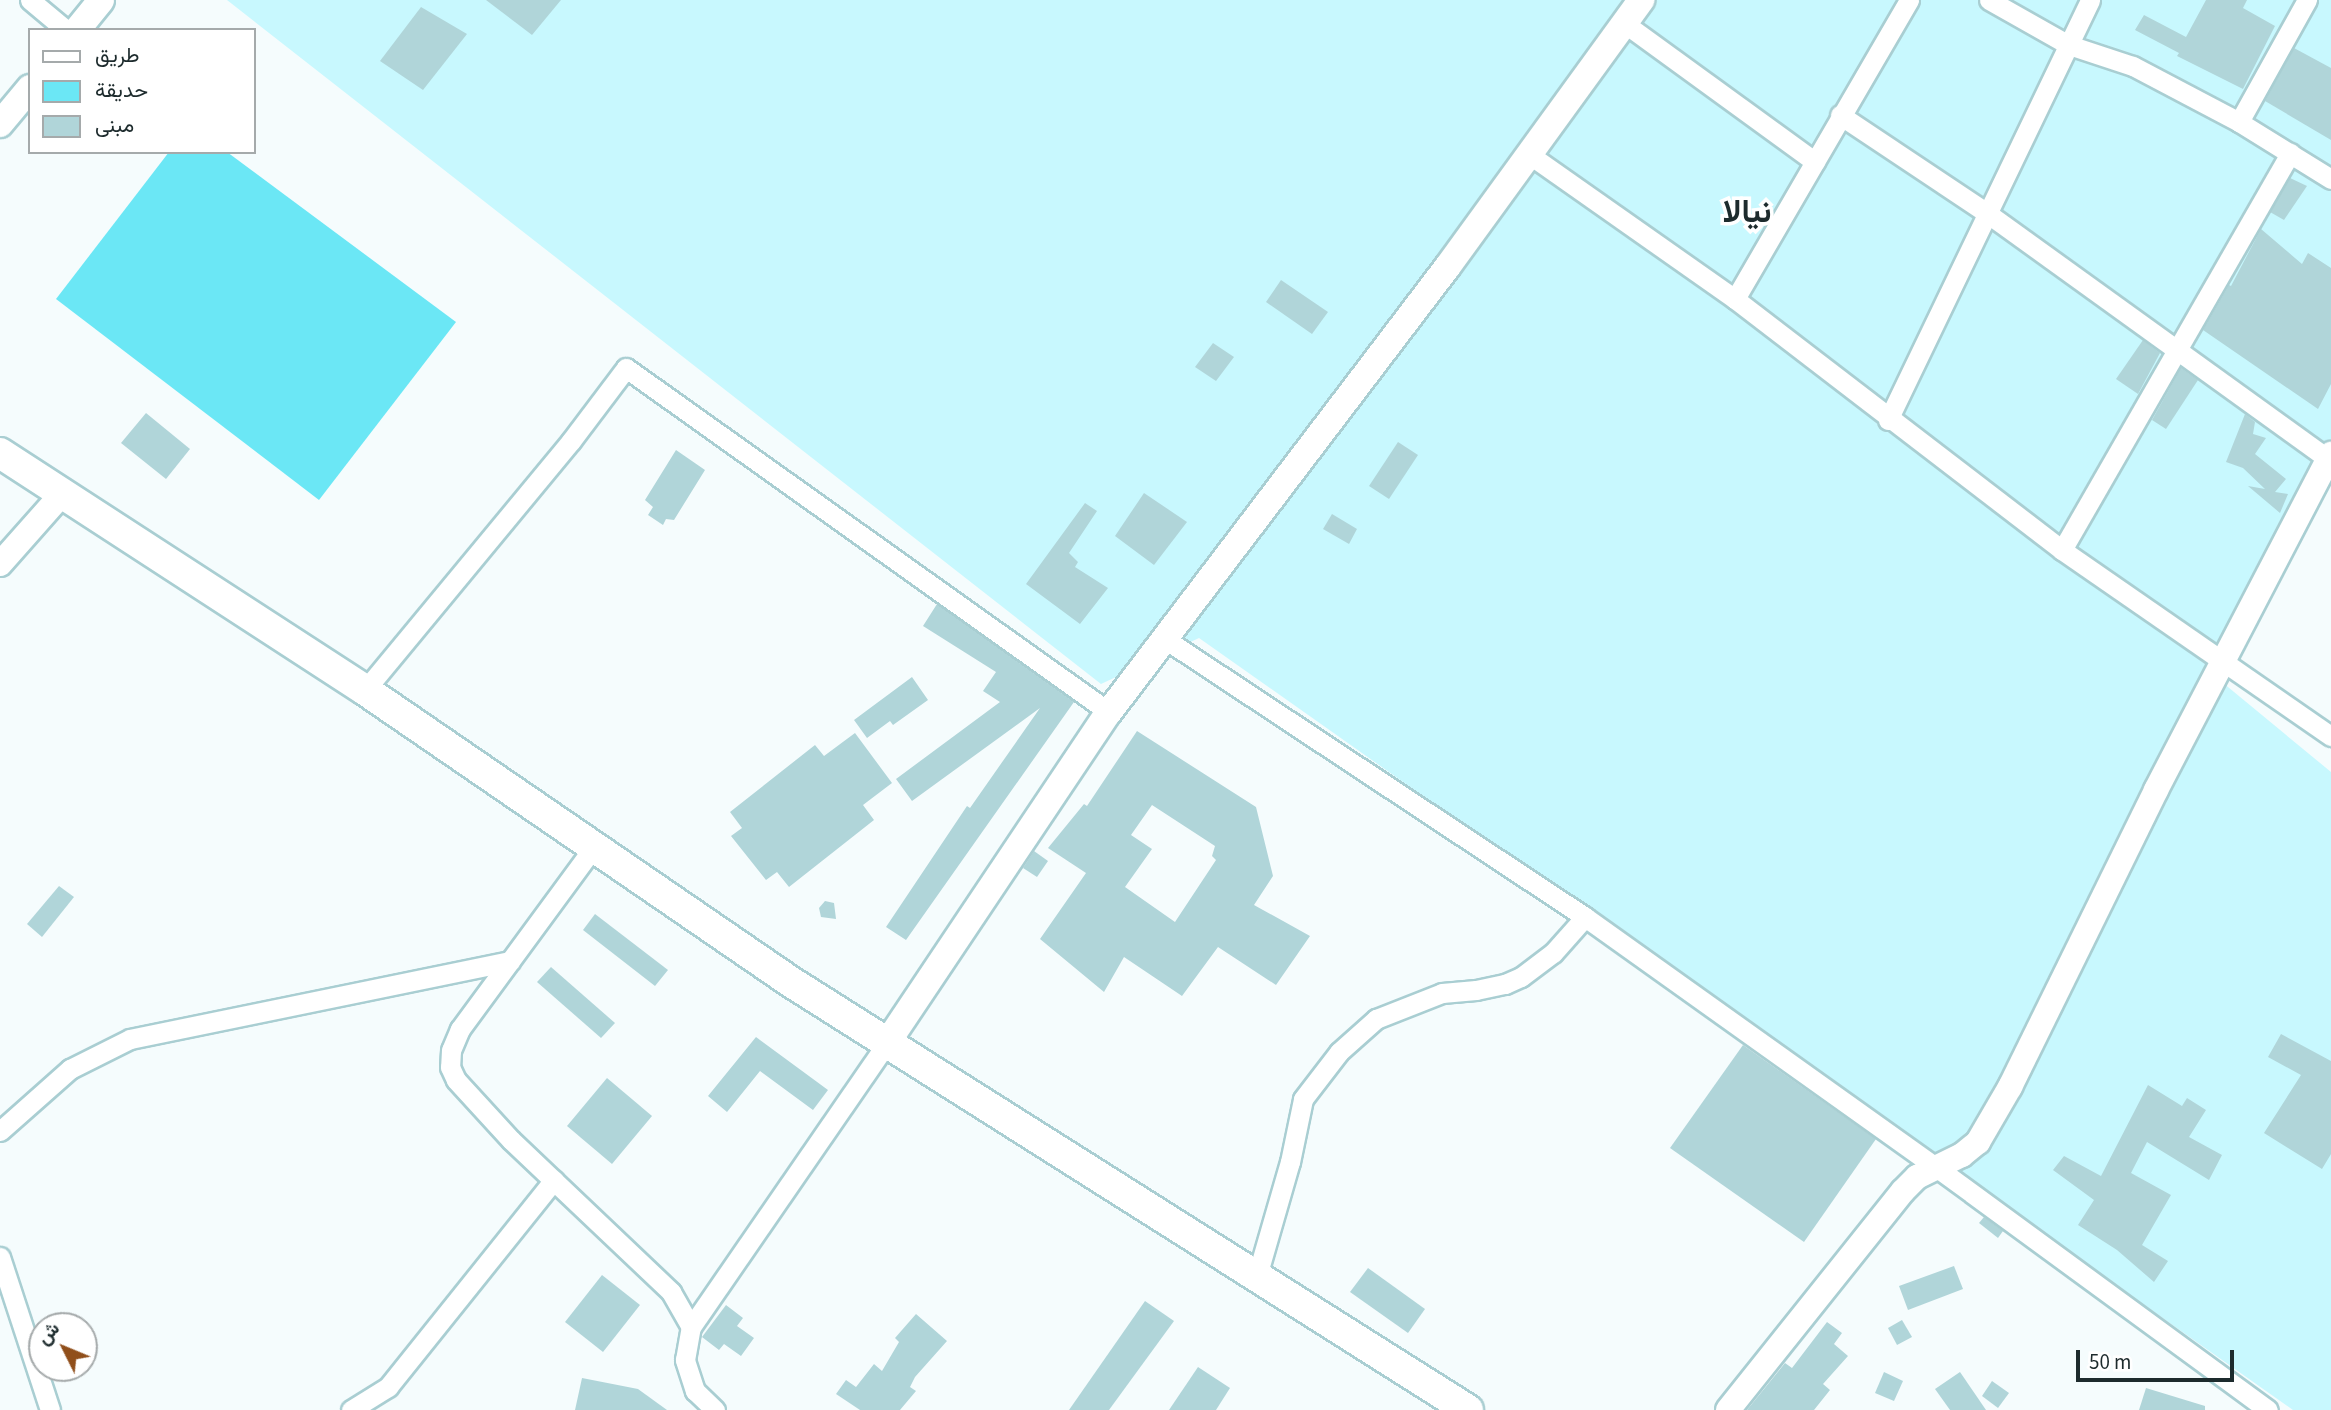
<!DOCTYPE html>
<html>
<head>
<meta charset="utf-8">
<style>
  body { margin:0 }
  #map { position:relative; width:2331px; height:1410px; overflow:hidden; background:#f5fcfd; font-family:"Source Sans 3",Vazirmatn,sans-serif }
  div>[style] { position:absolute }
  .built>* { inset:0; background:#c8f8fe }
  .green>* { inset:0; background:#6be7f5 }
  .building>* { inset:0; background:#b0d5d9 }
  .roads { filter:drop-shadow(2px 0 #a9ced2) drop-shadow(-2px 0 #a9ced2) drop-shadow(0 2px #a9ced2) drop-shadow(0 -2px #a9ced2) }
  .minor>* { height:19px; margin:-9.5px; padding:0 9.5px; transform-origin:9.5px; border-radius:9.5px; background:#fff }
  .tertiary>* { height:24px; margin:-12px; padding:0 12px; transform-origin:12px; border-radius:12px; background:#fff }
  .secondary>* { height:26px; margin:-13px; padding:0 13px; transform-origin:13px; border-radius:13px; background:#fff }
  .primary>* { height:30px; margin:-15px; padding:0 15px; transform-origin:15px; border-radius:15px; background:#fff }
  span { translate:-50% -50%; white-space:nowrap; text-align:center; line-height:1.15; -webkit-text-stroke:7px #fff; paint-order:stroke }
  .town-label { font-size:32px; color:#1d2b2d; font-weight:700 }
  .legend { position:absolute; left:28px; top:28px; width:228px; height:126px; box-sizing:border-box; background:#fff; border:2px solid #a5aaab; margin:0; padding:9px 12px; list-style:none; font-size:21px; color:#1d2b2d }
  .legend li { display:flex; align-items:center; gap:14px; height:35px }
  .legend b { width:35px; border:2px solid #a5aaab }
  .north { position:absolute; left:28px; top:1312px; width:70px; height:70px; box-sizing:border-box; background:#fff; border:2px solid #a5aaab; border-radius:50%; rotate:313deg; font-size:19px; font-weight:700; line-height:28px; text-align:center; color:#1d2b2d }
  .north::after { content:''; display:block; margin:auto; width:24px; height:32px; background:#904f1b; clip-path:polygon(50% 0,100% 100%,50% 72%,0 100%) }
  .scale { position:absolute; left:2076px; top:1350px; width:158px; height:32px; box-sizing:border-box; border:4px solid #1d2b2d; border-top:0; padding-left:9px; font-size:21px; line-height:24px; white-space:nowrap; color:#1d2b2d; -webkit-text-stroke:5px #fff; paint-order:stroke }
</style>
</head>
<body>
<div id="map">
  <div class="built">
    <div style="clip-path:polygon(227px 0,2331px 0,2331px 453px,2211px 673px,2331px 772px,2331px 1410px,2293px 1410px,1199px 638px,1101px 684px)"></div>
  </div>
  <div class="green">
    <div style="clip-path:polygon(169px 152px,227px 152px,456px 322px,319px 500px,56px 299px)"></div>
  </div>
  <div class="building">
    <div style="clip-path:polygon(486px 0,561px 0,532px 35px)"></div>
    <div style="clip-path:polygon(2206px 0,2247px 0,2243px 8px,2275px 26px,2243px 89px,2177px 56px,2179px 53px,2135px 30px,2144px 15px,2186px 37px)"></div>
    <div style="clip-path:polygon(421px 7px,467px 34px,423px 90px,380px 61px)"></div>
    <div style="clip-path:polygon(2294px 48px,2331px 68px,2331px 140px,2265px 101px)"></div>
    <div style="clip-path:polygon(2290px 178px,2307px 186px,2284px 220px,2270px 212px)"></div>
    <div style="clip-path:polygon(2261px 229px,2302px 264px,2308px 253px,2331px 268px,2331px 384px,2318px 409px,2203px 330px,2229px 285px,2231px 286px)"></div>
    <div style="clip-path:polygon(1281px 280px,1328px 312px,1312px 334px,1266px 302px)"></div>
    <div style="clip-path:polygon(2143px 340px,2160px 353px,2138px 394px,2116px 379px)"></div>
    <div style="clip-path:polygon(1213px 343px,1234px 357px,1216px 381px,1195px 367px)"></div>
    <div style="clip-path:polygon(2181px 368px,2198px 380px,2166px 429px,2152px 420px)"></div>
    <div style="clip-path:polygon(146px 413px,190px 449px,166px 479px,121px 443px)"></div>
    <div style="clip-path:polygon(2245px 414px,2255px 422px,2253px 434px,2266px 438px,2255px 454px,2286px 479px,2275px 492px,2288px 494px,2280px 513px,2248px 486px,2265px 489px,2243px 468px,2226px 462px)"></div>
    <div style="clip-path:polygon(1398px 442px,1418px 455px,1389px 499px,1369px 486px)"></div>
    <div style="clip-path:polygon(676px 450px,705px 470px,674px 520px,666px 519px,663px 525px,648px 515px,653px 507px,645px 500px)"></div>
    <div style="clip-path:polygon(1144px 493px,1187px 522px,1154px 565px,1115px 536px)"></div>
    <div style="clip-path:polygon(1085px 503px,1097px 511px,1069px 553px,1078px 562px,1075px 567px,1108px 588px,1080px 624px,1026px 584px)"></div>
    <div style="clip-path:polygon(1332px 514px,1357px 529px,1349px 544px,1323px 529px)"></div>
    <div style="clip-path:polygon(937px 604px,1074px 702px,906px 940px,886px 927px,967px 806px,970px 808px,1040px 708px,912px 801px,896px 779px,1000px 702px,983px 691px,996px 672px,923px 626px)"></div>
    <div style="clip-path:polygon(912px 677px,928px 700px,893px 725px,890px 721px,867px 738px,854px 720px)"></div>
    <div style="clip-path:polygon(evenodd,1137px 731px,1256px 807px,1273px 876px,1254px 905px,1310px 936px,1276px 985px,1218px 947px,1182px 996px,1124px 957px,1104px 992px,1040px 939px,1086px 873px,1048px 848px,1084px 804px,1087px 806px,1137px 731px,1152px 805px,1215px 846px,1212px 856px,1216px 860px,1175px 922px,1125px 887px,1152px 849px,1131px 835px,1152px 805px)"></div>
    <div style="clip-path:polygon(855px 733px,892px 783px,863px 805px,874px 820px,789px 887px,777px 872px,766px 880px,731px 836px,742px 828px,730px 812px,815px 745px,824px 756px)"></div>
    <div style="clip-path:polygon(1034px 851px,1048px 861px,1037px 877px,1023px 868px)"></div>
    <div style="clip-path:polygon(59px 886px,74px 897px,42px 937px,27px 924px)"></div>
    <div style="clip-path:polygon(825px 901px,834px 903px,836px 919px,821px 917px,819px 908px)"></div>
    <div style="clip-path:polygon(595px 914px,668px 970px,655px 986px,583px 930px)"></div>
    <div style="clip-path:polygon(551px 967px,615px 1023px,601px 1038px,537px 982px)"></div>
    <div style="clip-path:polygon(2281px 1034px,2331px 1061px,2331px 1154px,2322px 1169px,2264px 1133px,2301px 1075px,2268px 1057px)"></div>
    <div style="clip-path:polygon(756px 1037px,828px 1090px,813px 1110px,760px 1071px,727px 1112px,708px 1096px)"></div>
    <div style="clip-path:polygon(1743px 1045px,1876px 1139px,1804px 1242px,1670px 1148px)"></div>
    <div style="clip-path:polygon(607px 1078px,652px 1116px,612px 1164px,567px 1126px)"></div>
    <div style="clip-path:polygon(2148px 1085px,2182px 1106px,2187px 1098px,2206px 1110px,2189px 1137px,2222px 1155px,2209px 1180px,2147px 1142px,2131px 1173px,2171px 1195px,2142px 1245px,2168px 1261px,2154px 1282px,2117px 1250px,2078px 1225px,2094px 1200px,2053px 1170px,2064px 1156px,2101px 1176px)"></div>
    <div style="clip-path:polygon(1984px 1217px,2003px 1231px,1998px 1238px,1979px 1223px)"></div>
    <div style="clip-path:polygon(1954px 1266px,1963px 1289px,1908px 1310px,1899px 1286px)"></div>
    <div style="clip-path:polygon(1368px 1268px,1425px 1309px,1408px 1333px,1350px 1292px)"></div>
    <div style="clip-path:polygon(602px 1275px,640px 1305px,603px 1352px,565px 1322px)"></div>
    <div style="clip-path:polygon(1145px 1301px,1174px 1321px,1109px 1410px,1069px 1410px)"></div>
    <div style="clip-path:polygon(726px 1305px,743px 1318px,737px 1326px,754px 1338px,741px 1356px,724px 1344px,719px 1350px,702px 1337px)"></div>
    <div style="clip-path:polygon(916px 1314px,947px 1341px,915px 1377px,910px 1387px,916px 1391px,900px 1410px,860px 1410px,836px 1394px,846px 1380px,856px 1387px,874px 1364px,882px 1371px,899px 1342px,895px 1338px)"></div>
    <div style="clip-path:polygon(1902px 1320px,1912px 1337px,1897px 1345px,1888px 1328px)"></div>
    <div style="clip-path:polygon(1827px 1322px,1842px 1333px,1834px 1344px,1848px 1356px,1823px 1384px,1830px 1390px,1814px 1410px,1747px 1410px,1785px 1363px,1792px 1368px)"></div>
    <div style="clip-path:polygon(1198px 1367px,1230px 1388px,1216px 1410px,1169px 1410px)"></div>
    <div style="clip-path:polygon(1884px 1372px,1903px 1381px,1894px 1401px,1875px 1393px)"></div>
    <div style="clip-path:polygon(1960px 1372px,1986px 1410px,1950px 1410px,1935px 1389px)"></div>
    <div style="clip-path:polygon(582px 1378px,638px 1389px,667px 1410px,575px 1410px)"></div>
    <div style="clip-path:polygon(1992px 1381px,2009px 1393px,1998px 1408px,1982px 1396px)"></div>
    <div style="clip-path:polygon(2146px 1388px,2205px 1406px,2205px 1410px,2139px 1410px)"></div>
  </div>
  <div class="roads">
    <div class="minor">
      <div style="left:30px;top:0;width:47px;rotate:39.8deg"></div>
      <div style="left:1989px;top:0;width:92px;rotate:29.4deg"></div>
      <div style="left:2069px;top:45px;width:67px;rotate:18.2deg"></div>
      <div style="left:2133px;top:66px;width:120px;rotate:27.8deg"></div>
      <div style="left:2239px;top:122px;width:108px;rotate:31.8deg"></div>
      <div style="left:1624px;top:23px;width:236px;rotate:36deg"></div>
      <div style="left:1840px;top:115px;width:177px;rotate:33.7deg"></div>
      <div style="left:1987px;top:213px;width:424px;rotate:35.8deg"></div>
      <div style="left:2239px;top:122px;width:140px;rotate:-60.9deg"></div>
      <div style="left:1530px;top:155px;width:251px;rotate:35.1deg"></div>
      <div style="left:1735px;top:299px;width:412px;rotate:37.5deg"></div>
      <div style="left:2062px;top:550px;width:327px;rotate:34.7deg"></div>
      <div style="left:1735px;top:299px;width:346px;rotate:-59.8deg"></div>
      <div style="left:1888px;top:420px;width:466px;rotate:-64.3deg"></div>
      <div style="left:2062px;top:550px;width:458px;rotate:-60.1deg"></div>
      <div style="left:1165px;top:639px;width:504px;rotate:33.5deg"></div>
      <div style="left:1585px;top:917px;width:431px;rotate:35.5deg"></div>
      <div style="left:1936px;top:1167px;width:411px;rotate:36.2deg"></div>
      <div style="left:365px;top:690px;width:323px;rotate:-50.4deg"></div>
      <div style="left:571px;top:441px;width:91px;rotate:-53deg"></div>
      <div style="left:626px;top:368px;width:593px;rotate:35.46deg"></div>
      <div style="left:593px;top:848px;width:225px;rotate:126.3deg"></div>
      <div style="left:460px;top:1029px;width:23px;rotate:113deg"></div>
      <div style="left:451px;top:1050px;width:17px;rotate:93deg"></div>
      <div style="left:450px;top:1067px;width:14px;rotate:65deg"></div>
      <div style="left:456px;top:1080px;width:81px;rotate:47.5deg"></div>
      <div style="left:511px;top:1140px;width:221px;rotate:43.5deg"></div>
      <div style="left:671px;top:1292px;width:40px;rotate:60.3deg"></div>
      <div style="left:0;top:1131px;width:94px;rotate:-41.5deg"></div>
      <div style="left:70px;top:1069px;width:67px;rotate:-26.6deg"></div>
      <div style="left:130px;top:1039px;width:388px;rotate:-11.6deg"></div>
      <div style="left:0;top:1257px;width:161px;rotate:71.9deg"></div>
      <div style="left:1257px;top:1276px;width:119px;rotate:-73.9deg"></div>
      <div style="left:1290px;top:1162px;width:64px;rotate:-78.3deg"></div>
      <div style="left:1303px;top:1099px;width:59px;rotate:-52.5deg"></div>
      <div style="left:1339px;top:1052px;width:50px;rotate:-41.7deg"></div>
      <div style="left:1376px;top:1019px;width:71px;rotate:-21.5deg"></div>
      <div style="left:1442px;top:993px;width:34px;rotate:-5deg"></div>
      <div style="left:1476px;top:990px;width:30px;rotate:-12deg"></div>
      <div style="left:1505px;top:984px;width:17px;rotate:-24deg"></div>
      <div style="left:1521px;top:977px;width:40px;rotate:-37deg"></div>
      <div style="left:1553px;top:953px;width:48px;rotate:-48.4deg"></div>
      <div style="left:351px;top:1410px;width:44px;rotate:-31.9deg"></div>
      <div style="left:388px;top:1387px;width:265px;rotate:-51.3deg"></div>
      <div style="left:715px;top:1410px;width:28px;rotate:-136deg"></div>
      <div style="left:695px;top:1391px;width:33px;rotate:-108deg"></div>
      <div style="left:685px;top:1360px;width:34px;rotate:-80deg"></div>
      <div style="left:691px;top:1327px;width:345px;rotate:-55.4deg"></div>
    </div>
    <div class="tertiary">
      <div style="left:0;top:564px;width:94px;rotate:-48.5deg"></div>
      <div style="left:1728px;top:1410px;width:280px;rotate:-51.4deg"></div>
      <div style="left:1903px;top:1191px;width:20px;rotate:-45deg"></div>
      <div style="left:1917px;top:1177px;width:50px;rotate:-26.1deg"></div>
      <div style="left:1962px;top:1155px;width:21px;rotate:-39deg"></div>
      <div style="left:1978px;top:1142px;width:64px;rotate:-59.8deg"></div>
      <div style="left:2010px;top:1087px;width:331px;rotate:-63.8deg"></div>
      <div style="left:2156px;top:790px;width:379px;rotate:-62.5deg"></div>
    </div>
    <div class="secondary">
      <div style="left:77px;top:30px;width:38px;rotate:-51deg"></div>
      <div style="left:0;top:124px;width:47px;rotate:-50.2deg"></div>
      <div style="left:887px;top:1043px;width:399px;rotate:-56.2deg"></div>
      <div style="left:1109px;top:712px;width:560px;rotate:-52.76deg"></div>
      <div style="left:1448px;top:266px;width:329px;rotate:-54deg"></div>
    </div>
    <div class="primary">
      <div style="left:0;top:453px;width:435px;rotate:33deg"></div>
      <div style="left:365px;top:690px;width:516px;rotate:34.43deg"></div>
      <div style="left:791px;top:982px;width:801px;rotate:32.3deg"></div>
    </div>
  </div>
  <div class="town-label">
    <span style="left:1747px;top:212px">نيالا</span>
  </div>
  <ul class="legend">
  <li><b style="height:9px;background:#fff"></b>طريق</li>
  <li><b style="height:19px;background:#6be7f5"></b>حديقة</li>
  <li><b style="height:19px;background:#b0d5d9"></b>مبنى</li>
  </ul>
  <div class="north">ش</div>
  <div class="scale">50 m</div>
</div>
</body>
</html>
